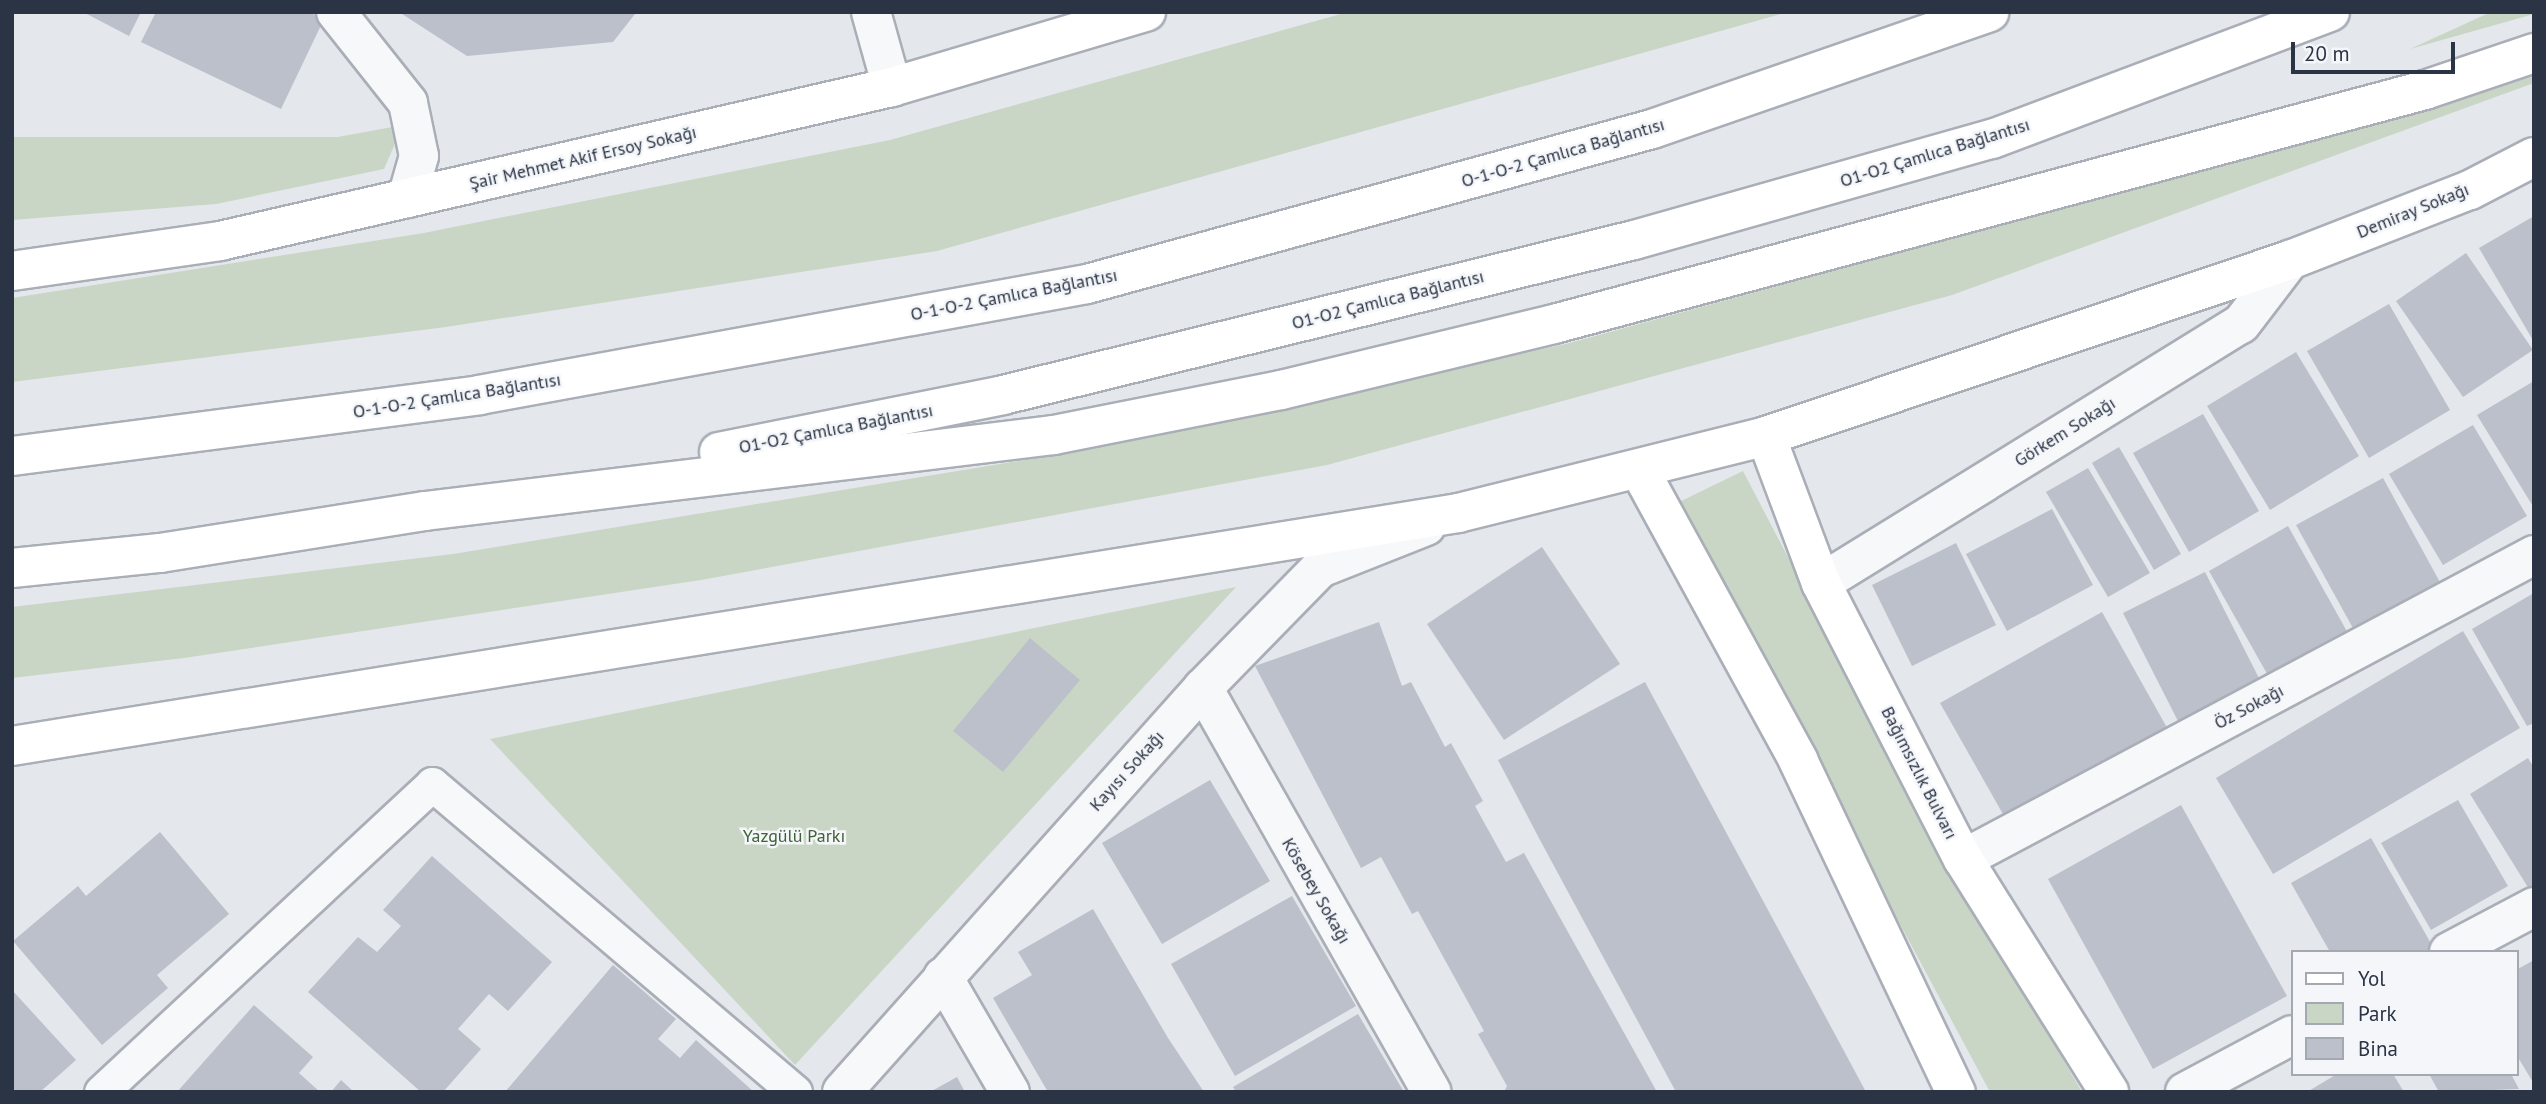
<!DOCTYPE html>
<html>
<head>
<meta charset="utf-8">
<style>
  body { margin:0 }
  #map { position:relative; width:2546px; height:1104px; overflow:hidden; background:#e4e7ec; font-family:"PT Sans",sans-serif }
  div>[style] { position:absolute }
  .green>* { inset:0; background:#c9d6c5 }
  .building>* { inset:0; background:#bbc0ca }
  .roads { filter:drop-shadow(2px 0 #a9aeb7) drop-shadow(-2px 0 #a9aeb7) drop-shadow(0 2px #a9aeb7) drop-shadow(0 -2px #a9aeb7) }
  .lane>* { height:33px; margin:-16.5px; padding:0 16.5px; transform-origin:16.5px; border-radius:16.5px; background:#f7f8fa }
  .street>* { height:38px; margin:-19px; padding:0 19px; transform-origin:19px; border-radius:19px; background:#f7f8fa }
  .secondary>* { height:38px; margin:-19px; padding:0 19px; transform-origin:19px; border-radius:19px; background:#fff }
  .highway>* { height:38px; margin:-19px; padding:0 19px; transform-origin:19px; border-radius:19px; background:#fff }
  span { translate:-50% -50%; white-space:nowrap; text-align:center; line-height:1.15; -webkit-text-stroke:5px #f4f6f9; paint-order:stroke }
  .street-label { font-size:18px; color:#2b3445 }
  .park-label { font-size:18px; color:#3f6138 }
  .frame { position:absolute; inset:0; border:14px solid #2b3445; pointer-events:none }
  .legend { position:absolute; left:2291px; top:950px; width:228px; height:126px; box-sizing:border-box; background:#f4f6f9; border:2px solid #a4a8b1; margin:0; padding:9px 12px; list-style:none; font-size:21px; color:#2b3445 }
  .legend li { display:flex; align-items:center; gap:14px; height:35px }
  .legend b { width:35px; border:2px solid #a4a8b1 }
  .scale { position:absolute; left:2291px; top:42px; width:164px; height:32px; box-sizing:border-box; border:4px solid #2b3445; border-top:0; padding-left:9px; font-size:21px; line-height:24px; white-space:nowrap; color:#2b3445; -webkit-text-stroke:5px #f4f6f9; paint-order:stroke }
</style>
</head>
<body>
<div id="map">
  <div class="green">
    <div style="clip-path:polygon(1348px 12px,1788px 12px,937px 251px,446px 327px,12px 382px,12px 298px,424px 233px,890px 140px)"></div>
    <div style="clip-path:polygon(2491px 12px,2534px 14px,2410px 49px)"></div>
    <div style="clip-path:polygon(2534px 74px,2534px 83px,1952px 295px,1327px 465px,701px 580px,184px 658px,12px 678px,12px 607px,453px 554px,1043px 457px,1566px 344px,2411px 113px)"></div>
    <div style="clip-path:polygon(403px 125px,384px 169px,216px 204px,12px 220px,12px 137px,338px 137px)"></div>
    <div style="clip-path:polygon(1743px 471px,1947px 862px,2082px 1092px,1990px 1092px,1675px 504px)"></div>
    <div style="clip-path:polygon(1236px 587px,795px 1065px,490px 739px)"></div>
  </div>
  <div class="building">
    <div style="clip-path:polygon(83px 12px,141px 12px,129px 36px)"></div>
    <div style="clip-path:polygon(156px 12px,309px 12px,324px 19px,281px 109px,141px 42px)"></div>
    <div style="clip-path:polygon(399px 12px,632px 12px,635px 14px,613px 42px,467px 56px)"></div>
    <div style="clip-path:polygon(2534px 216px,2534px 342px,2479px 248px)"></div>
    <div style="clip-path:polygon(2466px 253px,2533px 350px,2463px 397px,2396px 301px)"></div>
    <div style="clip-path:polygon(2389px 304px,2450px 410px,2369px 458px,2307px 351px)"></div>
    <div style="clip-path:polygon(2296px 352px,2359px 456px,2270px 510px,2207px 406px)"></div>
    <div style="clip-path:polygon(2534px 381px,2534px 508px,2477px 415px)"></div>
    <div style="clip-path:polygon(2203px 414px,2259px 511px,2189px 552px,2133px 453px)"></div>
    <div style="clip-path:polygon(2473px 425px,2527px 516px,2443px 565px,2389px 474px)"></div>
    <div style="clip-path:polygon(2119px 447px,2181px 554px,2154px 570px,2092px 463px)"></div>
    <div style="clip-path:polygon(2088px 468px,2150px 573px,2108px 597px,2046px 492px)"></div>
    <div style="clip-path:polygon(2383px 478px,2441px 584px,2354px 630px,2296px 525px)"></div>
    <div style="clip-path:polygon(2052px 509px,2093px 585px,2007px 631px,1966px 554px)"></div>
    <div style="clip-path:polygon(2288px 526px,2349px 635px,2270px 679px,2209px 571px)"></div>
    <div style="clip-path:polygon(1956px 543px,1996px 625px,1912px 666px,1872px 585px)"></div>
    <div style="clip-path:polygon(1542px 547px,1620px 664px,1504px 740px,1427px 624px)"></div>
    <div style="clip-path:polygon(2205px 572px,2263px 686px,2181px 727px,2123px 613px)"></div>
    <div style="clip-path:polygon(2534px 593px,2534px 723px,2527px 726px,2472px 629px)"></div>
    <div style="clip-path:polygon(2102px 612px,2170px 733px,2008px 823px,1940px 703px)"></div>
    <div style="clip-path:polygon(1379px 622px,1402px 686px,1411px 682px,1445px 747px,1451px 743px,1483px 801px,1475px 806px,1506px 862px,1524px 853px,1657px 1092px,1504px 1092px,1507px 1086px,1478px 1034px,1484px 1031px,1418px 911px,1412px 914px,1381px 857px,1361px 868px,1255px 666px)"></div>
    <div style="clip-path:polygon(2463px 631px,2520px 728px,2273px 874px,2216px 778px)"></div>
    <div style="clip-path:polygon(1030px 638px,1080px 680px,1003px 772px,953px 731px)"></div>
    <div style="clip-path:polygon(1645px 682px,1844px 1051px,1866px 1092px,1676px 1092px,1540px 840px,1498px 760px)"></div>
    <div style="clip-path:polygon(2528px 758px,2534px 768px,2534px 886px,2529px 889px,2470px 794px)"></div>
    <div style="clip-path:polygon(1210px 780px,1270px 881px,1162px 944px,1102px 843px)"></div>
    <div style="clip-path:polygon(2458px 800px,2508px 886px,2431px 930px,2381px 843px)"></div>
    <div style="clip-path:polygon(2181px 805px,2287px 996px,2153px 1069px,2048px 879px)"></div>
    <div style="clip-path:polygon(160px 832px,229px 914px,157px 975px,168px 988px,102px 1045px,13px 941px,78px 886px,86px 896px)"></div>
    <div style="clip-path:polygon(2371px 838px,2433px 947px,2424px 952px,2330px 952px,2291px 883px)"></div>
    <div style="clip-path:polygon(432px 856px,552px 962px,508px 1011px,489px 994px,458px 1029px,481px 1049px,443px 1092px,421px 1092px,308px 992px,358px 937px,377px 952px,401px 926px,383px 910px)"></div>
    <div style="clip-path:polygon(1292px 896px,1356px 1006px,1235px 1076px,1171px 964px)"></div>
    <div style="clip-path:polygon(1093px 909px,1168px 1038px,1204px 1092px,1048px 1092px,993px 998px,1032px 975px,1018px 952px)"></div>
    <div style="clip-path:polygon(2534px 960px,2534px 1084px,2516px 1054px,2516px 970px)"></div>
    <div style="clip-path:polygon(613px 965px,676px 1019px,658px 1039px,680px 1058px,696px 1040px,754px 1092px,505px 1092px)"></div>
    <div style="clip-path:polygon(12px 990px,76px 1060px,40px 1092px,12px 1092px)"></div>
    <div style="clip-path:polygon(254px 1005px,313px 1057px,299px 1073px,320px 1092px,177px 1092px)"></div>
    <div style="clip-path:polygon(1358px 1014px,1404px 1092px,1236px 1092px,1233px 1087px)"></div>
    <div style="clip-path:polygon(2337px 1074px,2393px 1074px,2404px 1092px,2307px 1092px)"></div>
    <div style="clip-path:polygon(2429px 1074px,2511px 1074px,2519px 1089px,2439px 1092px)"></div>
    <div style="clip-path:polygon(957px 1077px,965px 1092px,930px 1092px)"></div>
    <div style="clip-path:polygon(341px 1080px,354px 1092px,331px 1092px)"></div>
  </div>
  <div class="roads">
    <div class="lane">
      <div style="left:101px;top:1092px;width:452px;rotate:-42.9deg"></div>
      <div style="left:432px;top:784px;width:476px;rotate:40.3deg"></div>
    </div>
    <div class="street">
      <div style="left:336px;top:12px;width:116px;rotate:51.6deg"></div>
      <div style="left:408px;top:103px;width:54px;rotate:78.3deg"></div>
      <div style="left:419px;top:156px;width:44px;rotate:105.9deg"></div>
      <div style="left:871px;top:12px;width:78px;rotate:74.4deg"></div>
      <div style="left:1821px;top:583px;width:493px;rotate:-31.7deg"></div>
      <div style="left:2241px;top:324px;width:81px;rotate:-52.6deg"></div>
      <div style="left:1203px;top:688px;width:464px;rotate:60.5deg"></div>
      <div style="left:1963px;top:859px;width:647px;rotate:-28.03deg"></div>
      <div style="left:2449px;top:952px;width:96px;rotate:-27.9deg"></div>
      <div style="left:943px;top:977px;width:133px;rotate:59.8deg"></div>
      <div style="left:842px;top:1092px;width:542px;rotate:-48.22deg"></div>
      <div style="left:1203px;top:688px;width:168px;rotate:-45.7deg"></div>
      <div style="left:1320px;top:568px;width:114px;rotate:-21.6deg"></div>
      <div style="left:2185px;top:1092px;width:121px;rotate:-28deg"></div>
    </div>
    <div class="secondary">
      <div style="left:12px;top:271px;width:210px;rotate:-8.2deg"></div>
      <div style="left:220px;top:241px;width:689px;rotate:-12.91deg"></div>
      <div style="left:892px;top:87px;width:265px;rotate:-16.5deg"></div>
      <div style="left:1766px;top:436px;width:157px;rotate:69.5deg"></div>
      <div style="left:1821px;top:583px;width:310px;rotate:62.8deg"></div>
      <div style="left:1963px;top:859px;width:275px;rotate:57.9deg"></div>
      <div style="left:1639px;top:469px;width:332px;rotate:61.3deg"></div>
      <div style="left:1798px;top:760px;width:368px;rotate:64.6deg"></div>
      <div style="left:12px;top:746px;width:1465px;rotate:-9.15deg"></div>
      <div style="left:1458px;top:513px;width:317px;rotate:-14deg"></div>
      <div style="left:1766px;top:436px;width:553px;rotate:-18.57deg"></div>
      <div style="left:2290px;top:260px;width:193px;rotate:-21.3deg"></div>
      <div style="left:2470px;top:190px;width:72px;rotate:-27.3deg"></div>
    </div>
    <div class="highway">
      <div style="left:719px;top:452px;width:290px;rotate:-11.3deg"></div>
      <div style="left:1003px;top:395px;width:650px;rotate:-13.8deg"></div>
      <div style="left:1634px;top:240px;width:372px;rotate:-15.8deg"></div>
      <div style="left:1992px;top:139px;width:361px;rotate:-20.6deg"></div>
      <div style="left:12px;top:456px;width:471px;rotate:-7.4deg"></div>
      <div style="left:479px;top:395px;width:618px;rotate:-10.35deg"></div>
      <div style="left:1087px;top:284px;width:586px;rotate:-15.34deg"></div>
      <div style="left:1652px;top:129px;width:357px;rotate:-19.1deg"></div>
      <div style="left:12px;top:568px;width:149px;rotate:-5.8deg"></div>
      <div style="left:160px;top:553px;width:268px;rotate:-9deg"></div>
      <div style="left:425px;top:511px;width:634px;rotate:-6.89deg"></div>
      <div style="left:1054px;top:435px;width:231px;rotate:-11.2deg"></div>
      <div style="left:1281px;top:390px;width:281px;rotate:-13.6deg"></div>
      <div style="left:1554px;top:324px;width:902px;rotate:-15.04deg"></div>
      <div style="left:2425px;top:90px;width:115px;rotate:-18.7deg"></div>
    </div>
  </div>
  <div class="street-label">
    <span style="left:1563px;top:153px;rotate:-16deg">O-1-O-2 Çamlıca Bağlantısı</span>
    <span style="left:1935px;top:153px;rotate:-17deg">O1-O2 Çamlıca Bağlantısı</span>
    <span style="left:583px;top:158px;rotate:-13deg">Şair Mehmet Akif Ersoy Sokağı</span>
    <span style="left:2413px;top:211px;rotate:-22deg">Demiray Sokağı</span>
    <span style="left:1014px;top:295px;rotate:-11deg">O-1-O-2 Çamlıca Bağlantısı</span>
    <span style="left:1388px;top:300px;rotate:-14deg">O1-O2 Çamlıca Bağlantısı</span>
    <span style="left:457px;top:396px;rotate:-9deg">O-1-O-2 Çamlıca Bağlantısı</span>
    <span style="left:836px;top:429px;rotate:-11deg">O1-O2 Çamlıca Bağlantısı</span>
    <span style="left:2065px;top:432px;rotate:-32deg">Görkem Sokağı</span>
    <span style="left:2249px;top:707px;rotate:-28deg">Öz Sokağı</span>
    <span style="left:1127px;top:771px;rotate:-48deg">Kayısı Sokağı</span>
    <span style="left:1919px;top:773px;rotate:63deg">Bağımsızlık Bulvarı</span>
    <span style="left:1316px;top:891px;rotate:60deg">Kösebey Sokağı</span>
  </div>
  <div class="park-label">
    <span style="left:794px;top:836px">Yazgülü Parkı</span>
  </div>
  <div class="frame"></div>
  <ul class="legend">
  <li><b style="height:9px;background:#fff"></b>Yol</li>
  <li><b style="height:19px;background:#c9d6c5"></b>Park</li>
  <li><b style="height:19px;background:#bbc0ca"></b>Bina</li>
  </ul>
  <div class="scale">20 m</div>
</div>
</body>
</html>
